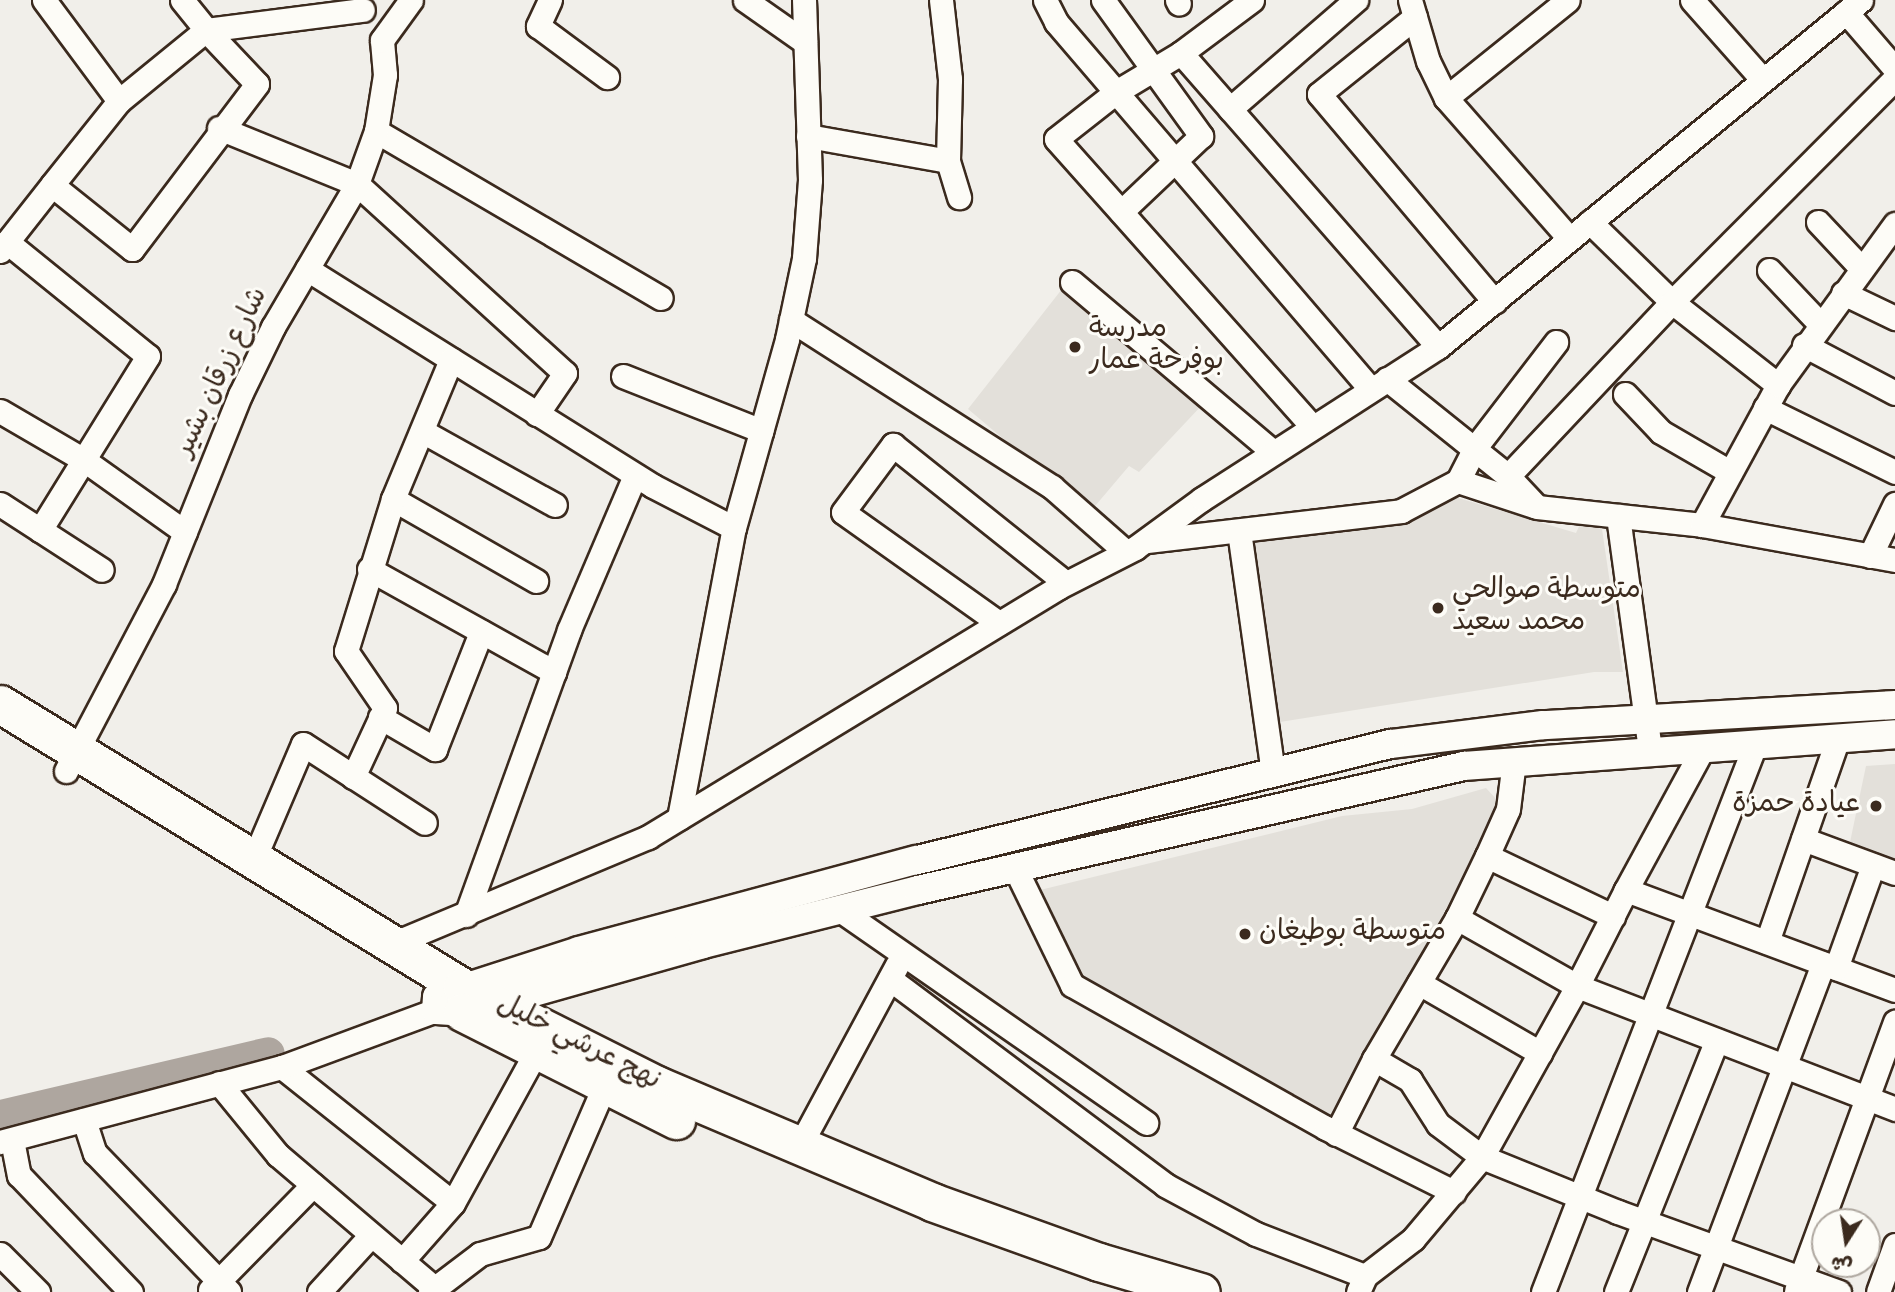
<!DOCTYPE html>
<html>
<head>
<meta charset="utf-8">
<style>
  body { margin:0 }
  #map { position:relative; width:1895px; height:1292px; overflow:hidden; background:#f1efea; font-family:Dekko,"Playpen Sans Arabic",sans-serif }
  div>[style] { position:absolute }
  .built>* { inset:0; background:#e3e0da }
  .river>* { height:33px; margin:-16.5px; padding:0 16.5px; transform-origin:16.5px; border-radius:16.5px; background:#aea69f }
  .roads { filter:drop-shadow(2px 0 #3b2a1e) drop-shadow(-2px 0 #3b2a1e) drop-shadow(0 2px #3b2a1e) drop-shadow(0 -2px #3b2a1e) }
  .minor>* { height:23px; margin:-11.5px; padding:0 11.5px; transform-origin:11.5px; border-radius:11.5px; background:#fdfcf7 }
  .tertiary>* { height:28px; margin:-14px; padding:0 14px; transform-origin:14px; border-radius:14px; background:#fdfcf7 }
  .trunk>* { height:37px; margin:-18.5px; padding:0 18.5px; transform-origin:18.5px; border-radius:18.5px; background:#fdfcf7 }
  .dots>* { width:19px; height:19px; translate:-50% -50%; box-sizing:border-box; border:4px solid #fdfcf7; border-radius:50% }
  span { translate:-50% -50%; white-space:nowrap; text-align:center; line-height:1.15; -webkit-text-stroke:6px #fdfcf7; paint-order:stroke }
  .poi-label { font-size:28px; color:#3b2a1e }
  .left { translate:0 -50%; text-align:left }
  .right { translate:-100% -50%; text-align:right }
  .street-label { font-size:28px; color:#3b2a1e }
  .north { position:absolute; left:1811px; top:1208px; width:70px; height:70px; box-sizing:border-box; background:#fdfcf7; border:2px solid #afa8a0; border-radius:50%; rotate:192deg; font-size:19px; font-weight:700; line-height:28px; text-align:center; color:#3b2a1e }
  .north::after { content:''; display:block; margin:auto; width:24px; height:32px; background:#3b2a1e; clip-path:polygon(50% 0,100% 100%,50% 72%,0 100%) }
</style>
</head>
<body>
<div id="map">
  <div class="built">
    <div style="clip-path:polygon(1062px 289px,1203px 404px,1139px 472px,1129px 466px,1090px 512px,968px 409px)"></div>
    <div style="clip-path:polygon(1455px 497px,1576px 533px,1581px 522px,1602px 529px,1623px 672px,1594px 672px,1280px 722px,1253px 543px,1410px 521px)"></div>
    <div style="clip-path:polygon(1895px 764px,1895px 864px,1849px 847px,1866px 766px)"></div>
    <div style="clip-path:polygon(1486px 788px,1498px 801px,1499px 815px,1327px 1120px,1081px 977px,1036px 891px,1342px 816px,1412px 809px)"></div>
  </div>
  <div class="river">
    <div style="left:0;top:1116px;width:275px;rotate:-13.2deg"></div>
  </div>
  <div class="roads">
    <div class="minor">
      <div style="left:44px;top:0;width:126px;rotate:53.4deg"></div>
      <div style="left:182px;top:0;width:38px;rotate:51deg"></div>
      <div style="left:206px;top:30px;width:158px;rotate:-7.3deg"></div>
      <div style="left:550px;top:0;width:29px;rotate:115deg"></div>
      <div style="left:538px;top:26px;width:86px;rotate:36.5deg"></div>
      <div style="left:745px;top:0;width:73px;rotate:35deg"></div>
      <div style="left:941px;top:0;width:80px;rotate:83.5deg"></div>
      <div style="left:950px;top:79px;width:82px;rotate:91.4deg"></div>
      <div style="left:1045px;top:0;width:25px;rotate:63deg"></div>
      <div style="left:1056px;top:22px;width:484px;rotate:49.4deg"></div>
      <div style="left:1103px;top:0;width:168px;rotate:54.2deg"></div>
      <div style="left:1201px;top:136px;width:110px;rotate:136.5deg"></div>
      <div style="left:1177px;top:0;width:4px;rotate:63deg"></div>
      <div style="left:1252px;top:0;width:89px;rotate:143.3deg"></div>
      <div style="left:1181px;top:53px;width:390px;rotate:48.8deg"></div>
      <div style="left:1410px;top:0;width:64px;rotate:73.6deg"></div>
      <div style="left:1428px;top:61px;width:41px;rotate:64.1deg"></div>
      <div style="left:1446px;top:98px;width:186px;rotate:48.7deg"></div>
      <div style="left:1692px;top:0;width:107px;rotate:48.4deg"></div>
      <div style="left:1846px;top:12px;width:75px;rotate:49.3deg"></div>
      <div style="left:1415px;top:17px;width:123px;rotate:141.3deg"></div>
      <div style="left:1319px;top:94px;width:272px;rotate:49.8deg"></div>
      <div style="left:1181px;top:53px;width:76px;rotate:149deg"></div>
      <div style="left:1116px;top:92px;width:76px;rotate:141.9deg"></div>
      <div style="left:1056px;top:139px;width:386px;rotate:48.3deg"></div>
      <div style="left:1446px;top:98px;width:156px;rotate:-38.8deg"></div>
      <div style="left:1230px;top:109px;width:167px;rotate:-40.9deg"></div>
      <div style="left:219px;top:128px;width:149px;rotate:22.1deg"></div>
      <div style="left:357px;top:184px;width:281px;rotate:42.3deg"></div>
      <div style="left:565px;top:373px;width:50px;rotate:124.3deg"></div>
      <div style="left:376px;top:131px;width:330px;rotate:30.4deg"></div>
      <div style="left:808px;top:136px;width:142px;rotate:10.1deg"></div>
      <div style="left:948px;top:161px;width:38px;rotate:73deg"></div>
      <div style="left:1590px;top:222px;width:115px;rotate:44.3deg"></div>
      <div style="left:1672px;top:302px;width:135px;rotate:38.1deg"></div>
      <div style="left:1818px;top:222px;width:64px;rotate:46.9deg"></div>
      <div style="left:7px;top:242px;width:181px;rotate:39deg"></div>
      <div style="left:148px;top:356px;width:205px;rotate:121.8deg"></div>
      <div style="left:0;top:251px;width:84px;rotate:-51.8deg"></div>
      <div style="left:52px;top:185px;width:107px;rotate:-51.4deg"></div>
      <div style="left:119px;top:101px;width:112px;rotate:-39.2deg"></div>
      <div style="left:206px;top:30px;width:74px;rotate:46.6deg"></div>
      <div style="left:257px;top:84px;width:207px;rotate:127.1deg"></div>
      <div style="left:132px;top:249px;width:102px;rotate:-141.3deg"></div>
      <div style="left:307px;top:269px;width:408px;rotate:32.1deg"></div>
      <div style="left:653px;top:486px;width:91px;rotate:27.4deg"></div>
      <div style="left:1769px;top:270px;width:74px;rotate:46.6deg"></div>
      <div style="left:1072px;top:282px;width:263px;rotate:40.2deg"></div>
      <div style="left:1843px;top:293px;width:58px;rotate:25.7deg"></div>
      <div style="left:791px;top:320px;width:310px;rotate:32.6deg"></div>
      <div style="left:1052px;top:487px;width:98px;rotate:41.3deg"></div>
      <div style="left:1804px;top:345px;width:103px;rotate:27.8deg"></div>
      <div style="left:623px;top:376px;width:149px;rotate:21.6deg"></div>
      <div style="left:1387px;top:379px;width:155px;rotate:38.7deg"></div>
      <div style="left:1508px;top:476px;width:42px;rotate:46.9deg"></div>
      <div style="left:1537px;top:507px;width:166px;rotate:6.2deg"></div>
      <div style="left:1702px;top:525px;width:196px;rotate:10.3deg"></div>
      <div style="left:1625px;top:394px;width:52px;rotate:46.5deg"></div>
      <div style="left:1661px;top:432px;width:80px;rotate:30.1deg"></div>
      <div style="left:1765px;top:408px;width:145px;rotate:26.2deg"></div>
      <div style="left:0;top:411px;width:97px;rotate:30.3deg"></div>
      <div style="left:84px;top:460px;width:124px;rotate:35.5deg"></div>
      <div style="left:422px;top:431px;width:152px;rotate:29.1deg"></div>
      <div style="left:1508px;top:476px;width:239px;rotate:-46.7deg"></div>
      <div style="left:1672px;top:302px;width:316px;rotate:-45.1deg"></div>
      <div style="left:1458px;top:481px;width:36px;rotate:-63deg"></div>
      <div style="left:1474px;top:449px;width:135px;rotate:-52.5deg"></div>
      <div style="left:393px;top:499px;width:165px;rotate:29.8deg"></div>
      <div style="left:0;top:504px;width:121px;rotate:32.9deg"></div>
      <div style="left:1618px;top:516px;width:237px;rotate:82.2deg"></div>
      <div style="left:1702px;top:525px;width:159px;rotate:-61.5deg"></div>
      <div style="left:1778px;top:385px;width:199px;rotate:-54deg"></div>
      <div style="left:1239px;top:531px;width:244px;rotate:82deg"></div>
      <div style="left:1147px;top:541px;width:256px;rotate:-6.7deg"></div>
      <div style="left:1401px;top:511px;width:64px;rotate:-27.8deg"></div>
      <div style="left:1458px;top:481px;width:80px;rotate:18.2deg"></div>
      <div style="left:1870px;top:556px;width:58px;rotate:-64.3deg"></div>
      <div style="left:369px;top:569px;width:212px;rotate:29.1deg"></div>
      <div style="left:999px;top:623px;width:191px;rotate:-144.6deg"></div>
      <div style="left:843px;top:512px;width:84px;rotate:-53.3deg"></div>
      <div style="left:893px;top:445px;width:221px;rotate:38.6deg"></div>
      <div style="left:380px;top:717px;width:64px;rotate:30.2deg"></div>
      <div style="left:435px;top:749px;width:126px;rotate:-68.5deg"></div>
      <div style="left:1703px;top:748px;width:162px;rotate:118.5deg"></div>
      <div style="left:1626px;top:890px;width:287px;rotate:20.4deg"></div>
      <div style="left:66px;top:771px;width:211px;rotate:-62.3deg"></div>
      <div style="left:164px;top:584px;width:204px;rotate:-68.1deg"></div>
      <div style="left:240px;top:395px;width:76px;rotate:-64.1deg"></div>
      <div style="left:273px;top:327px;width:166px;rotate:-59.6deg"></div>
      <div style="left:357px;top:184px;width:56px;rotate:-70.3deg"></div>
      <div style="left:376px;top:131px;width:57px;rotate:-80.9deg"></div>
      <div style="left:385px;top:75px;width:35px;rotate:-95deg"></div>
      <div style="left:382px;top:40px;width:49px;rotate:-54.1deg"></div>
      <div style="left:353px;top:777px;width:76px;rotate:-65.1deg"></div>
      <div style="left:385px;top:708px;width:69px;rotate:-124.4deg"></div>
      <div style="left:346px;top:651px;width:159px;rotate:-72.8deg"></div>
      <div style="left:393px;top:499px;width:151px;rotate:-67.4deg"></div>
      <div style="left:679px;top:818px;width:295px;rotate:-79.3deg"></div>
      <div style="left:734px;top:528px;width:196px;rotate:-74.3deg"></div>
      <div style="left:787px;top:339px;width:83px;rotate:-78.1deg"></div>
      <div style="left:804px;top:258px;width:78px;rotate:-85.6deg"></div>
      <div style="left:810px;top:180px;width:180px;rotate:-91.9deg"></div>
      <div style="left:1803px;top:839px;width:98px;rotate:20.3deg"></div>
      <div style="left:1487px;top:856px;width:140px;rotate:25.5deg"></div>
      <div style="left:253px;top:861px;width:127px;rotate:-66.9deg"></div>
      <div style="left:303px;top:744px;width:145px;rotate:32.9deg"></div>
      <div style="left:1015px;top:868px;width:130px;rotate:64deg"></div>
      <div style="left:1072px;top:985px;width:291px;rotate:29.4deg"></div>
      <div style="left:1326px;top:1128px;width:143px;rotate:26.6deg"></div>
      <div style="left:1626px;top:890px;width:108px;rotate:117deg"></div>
      <div style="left:1577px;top:986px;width:341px;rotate:21.1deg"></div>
      <div style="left:840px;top:910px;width:373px;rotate:34.8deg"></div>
      <div style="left:466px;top:915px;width:303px;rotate:-70.1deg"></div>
      <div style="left:569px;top:630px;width:168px;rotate:-66.9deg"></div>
      <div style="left:1767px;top:942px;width:216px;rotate:-70.8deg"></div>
      <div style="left:390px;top:945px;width:280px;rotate:-22.7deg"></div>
      <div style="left:648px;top:837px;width:479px;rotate:-31.3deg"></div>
      <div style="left:1057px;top:588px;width:88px;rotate:-27.1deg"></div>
      <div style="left:1135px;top:548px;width:83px;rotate:-36.2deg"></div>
      <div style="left:1202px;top:499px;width:281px;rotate:-32.8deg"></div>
      <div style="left:1438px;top:347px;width:547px;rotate:-39.36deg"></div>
      <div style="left:1836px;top:968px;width:109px;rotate:-70.2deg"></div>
      <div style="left:890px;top:979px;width:344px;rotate:36.8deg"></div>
      <div style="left:1165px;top:1185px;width:103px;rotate:28.3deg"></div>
      <div style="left:1256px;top:1234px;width:117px;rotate:21.1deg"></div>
      <div style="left:1419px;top:983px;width:140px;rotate:30deg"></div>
      <div style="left:1374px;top:1059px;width:42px;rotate:30.3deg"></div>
      <div style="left:1410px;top:1080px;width:52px;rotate:57.5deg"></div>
      <div style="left:1438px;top:1124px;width:55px;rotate:36.9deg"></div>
      <div style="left:1482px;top:1157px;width:147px;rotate:22deg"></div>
      <div style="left:1618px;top:1212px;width:235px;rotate:19.9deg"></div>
      <div style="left:282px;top:1067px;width:218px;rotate:38.5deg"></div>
      <div style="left:219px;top:1083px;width:93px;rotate:50.7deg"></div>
      <div style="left:278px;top:1155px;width:204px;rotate:40.4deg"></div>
      <div style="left:84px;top:1120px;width:35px;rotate:72deg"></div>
      <div style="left:95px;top:1153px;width:193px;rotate:46deg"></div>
      <div style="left:1336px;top:1134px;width:84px;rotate:-63.1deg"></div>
      <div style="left:1374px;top:1059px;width:164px;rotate:-59.5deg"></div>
      <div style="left:1457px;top:918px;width:69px;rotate:-64.2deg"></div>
      <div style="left:1487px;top:856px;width:51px;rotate:-65.9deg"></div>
      <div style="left:1508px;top:809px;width:48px;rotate:-82.9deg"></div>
      <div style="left:12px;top:1140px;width:36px;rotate:79deg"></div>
      <div style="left:19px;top:1175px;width:162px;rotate:46.3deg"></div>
      <div style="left:0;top:1142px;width:292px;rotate:-14.9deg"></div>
      <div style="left:282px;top:1067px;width:164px;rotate:-20.3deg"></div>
      <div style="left:799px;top:1147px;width:207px;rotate:-61.7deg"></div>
      <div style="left:0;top:1254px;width:54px;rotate:45deg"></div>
      <div style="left:402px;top:1261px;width:77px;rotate:-48.7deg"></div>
      <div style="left:453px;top:1203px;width:172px;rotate:-61.2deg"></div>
      <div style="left:210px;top:1290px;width:147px;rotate:-45.6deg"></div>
      <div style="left:1796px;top:1291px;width:287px;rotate:-69.8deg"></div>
      <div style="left:319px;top:1292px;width:77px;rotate:-47.6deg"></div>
      <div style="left:430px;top:1292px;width:63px;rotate:-37.2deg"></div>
      <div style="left:480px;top:1254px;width:61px;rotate:-16.1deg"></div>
      <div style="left:539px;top:1237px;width:163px;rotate:-66.6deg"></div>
      <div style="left:1358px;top:1292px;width:17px;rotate:-66deg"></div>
      <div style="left:1365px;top:1276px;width:61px;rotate:-37.6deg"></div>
      <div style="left:1413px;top:1239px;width:107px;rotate:-49.9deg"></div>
      <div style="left:1482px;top:1157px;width:196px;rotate:-60.9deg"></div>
      <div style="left:1577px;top:986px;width:138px;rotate:-150.5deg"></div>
      <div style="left:1543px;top:1292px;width:587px;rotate:-68.82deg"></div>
      <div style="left:1616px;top:1292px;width:271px;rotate:-68.2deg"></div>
      <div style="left:1699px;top:1292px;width:351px;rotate:-69.3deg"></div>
      <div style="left:1878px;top:1292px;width:50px;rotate:-70.1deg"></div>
    </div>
    <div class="tertiary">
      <div style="left:1895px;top:705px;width:353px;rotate:176.7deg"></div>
      <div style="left:1543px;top:725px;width:154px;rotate:172.9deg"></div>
      <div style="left:1390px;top:744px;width:488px;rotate:166.2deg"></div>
      <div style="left:916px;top:860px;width:349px;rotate:164.9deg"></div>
      <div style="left:579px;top:951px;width:149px;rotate:162.1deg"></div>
      <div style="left:437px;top:997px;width:13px;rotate:94deg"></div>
      <div style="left:436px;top:1010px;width:27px;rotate:4deg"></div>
      <div style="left:463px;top:1012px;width:249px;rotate:-15.8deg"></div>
      <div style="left:703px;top:944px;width:222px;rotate:-14.1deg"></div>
      <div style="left:918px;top:890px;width:560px;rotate:-12.8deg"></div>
      <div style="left:1464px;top:766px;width:432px;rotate:-4.2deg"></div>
    </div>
    <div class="trunk">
      <div style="left:0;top:704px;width:542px;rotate:31.49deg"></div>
      <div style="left:462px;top:987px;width:218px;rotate:26.7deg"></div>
      <div style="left:657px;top:1085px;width:299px;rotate:23deg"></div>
      <div style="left:932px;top:1202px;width:177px;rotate:19.8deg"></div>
      <div style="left:1099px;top:1262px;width:106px;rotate:16.4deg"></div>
      <div style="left:462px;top:1012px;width:240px;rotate:26.8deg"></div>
    </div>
  </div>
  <div class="dots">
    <div style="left:1075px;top:347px;background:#3b2a1e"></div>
    <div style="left:1438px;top:608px;background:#3b2a1e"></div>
    <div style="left:1876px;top:806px;background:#3b2a1e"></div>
    <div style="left:1245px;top:934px;background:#3b2a1e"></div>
  </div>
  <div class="poi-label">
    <span class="left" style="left:1089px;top:347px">مدرسة<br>بوفرحة عمار</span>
    <span class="left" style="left:1452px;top:608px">متوسطة صوالحي<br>محمد سعيد</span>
    <span class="right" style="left:1860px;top:806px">عيادة حمزة</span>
    <span class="left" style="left:1259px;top:934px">متوسطة بوطيغان</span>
  </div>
  <div class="street-label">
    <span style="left:223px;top:373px;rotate:-65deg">شارع زرقان بشير</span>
    <span style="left:578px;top:1044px;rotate:27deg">نهج عرشي خليل</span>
  </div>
  <div class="north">ش</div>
</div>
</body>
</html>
